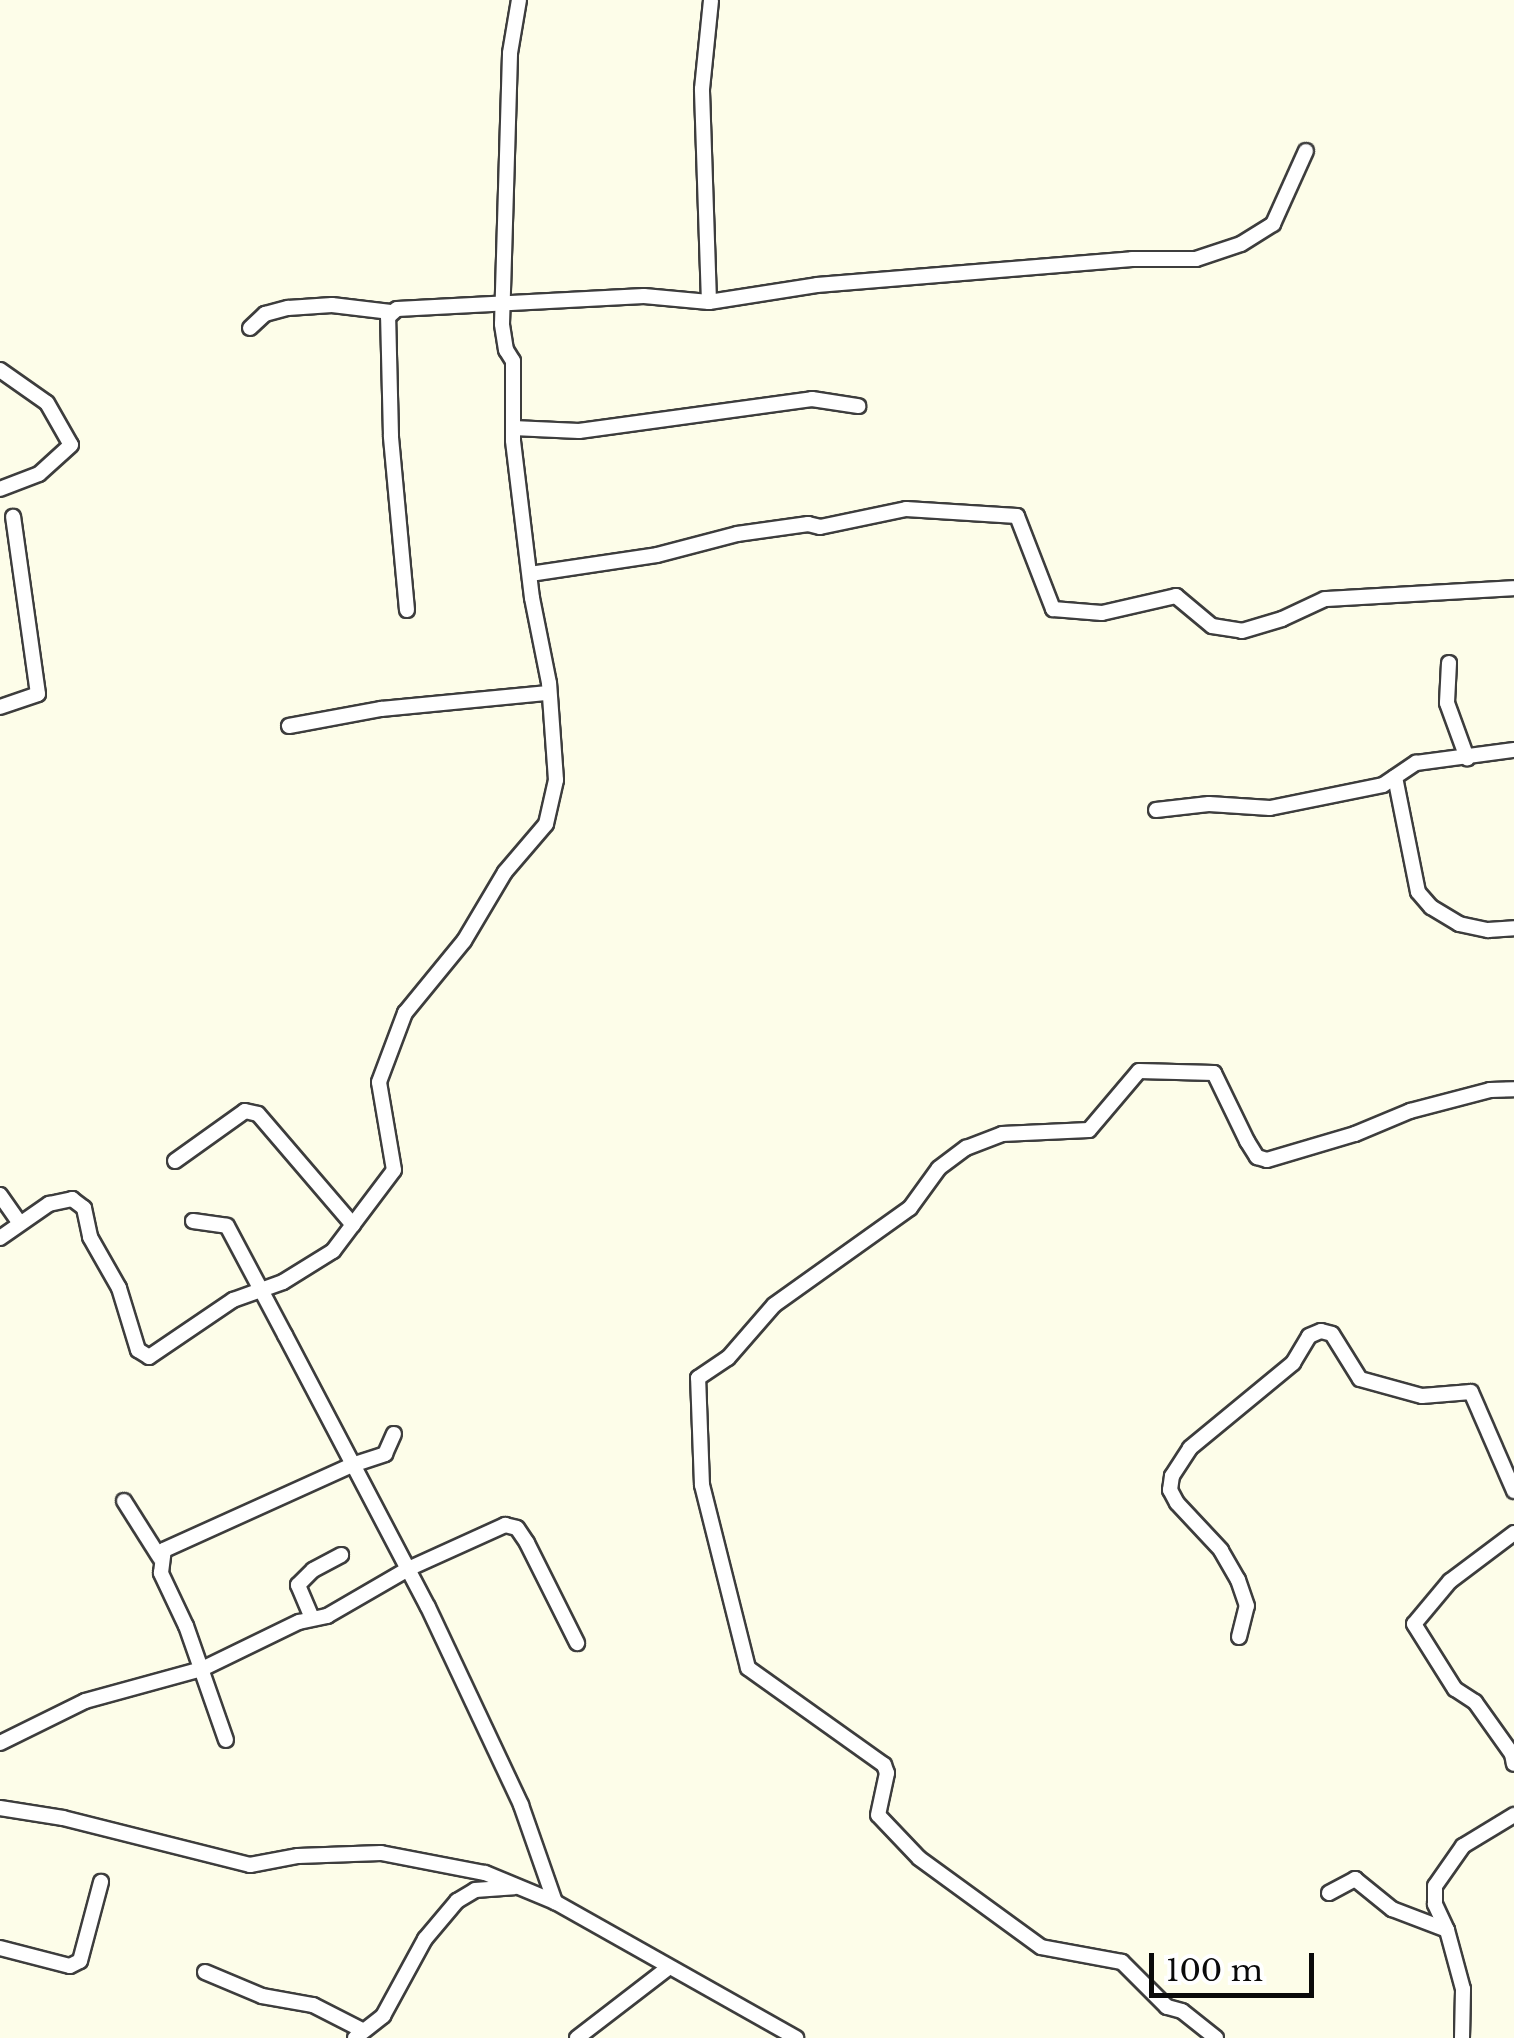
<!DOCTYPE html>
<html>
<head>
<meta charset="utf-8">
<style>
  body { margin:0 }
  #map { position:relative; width:1514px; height:2038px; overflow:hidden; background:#fdfde9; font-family:"Libre Baskerville",serif }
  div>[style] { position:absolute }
  .roads { filter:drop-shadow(2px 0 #3d3d3d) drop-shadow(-2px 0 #3d3d3d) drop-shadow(0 2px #3d3d3d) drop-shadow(0 -2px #3d3d3d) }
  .street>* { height:14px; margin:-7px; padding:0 7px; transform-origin:7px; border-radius:7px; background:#fff }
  span { translate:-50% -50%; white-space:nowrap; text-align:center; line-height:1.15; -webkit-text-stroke:10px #fff; paint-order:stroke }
  .scale { position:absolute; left:1149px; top:1953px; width:165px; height:45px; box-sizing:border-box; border:5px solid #0a0a0a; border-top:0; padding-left:12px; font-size:30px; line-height:35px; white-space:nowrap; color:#0a0a0a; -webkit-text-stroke:8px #fff; paint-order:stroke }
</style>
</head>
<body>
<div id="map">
  <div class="roads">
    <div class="street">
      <div style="left:709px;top:302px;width:213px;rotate:-91.9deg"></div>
      <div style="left:702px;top:89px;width:89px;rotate:-84.2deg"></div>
      <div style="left:250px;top:328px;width:21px;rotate:-43deg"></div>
      <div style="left:265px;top:314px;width:24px;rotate:-15deg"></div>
      <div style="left:288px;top:308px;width:44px;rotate:-3.9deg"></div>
      <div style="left:332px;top:305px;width:59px;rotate:6.8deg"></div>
      <div style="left:0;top:370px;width:57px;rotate:35.1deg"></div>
      <div style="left:47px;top:403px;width:48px;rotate:60.3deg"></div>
      <div style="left:71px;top:445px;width:43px;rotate:137.8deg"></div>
      <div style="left:39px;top:474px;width:42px;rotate:159deg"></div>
      <div style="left:513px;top:428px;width:66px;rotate:2.6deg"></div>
      <div style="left:579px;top:431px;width:235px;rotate:-7.8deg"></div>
      <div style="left:812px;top:399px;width:47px;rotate:8.7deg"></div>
      <div style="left:530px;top:574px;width:128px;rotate:-8.5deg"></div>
      <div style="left:657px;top:555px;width:83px;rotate:-14.7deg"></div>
      <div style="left:737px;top:534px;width:72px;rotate:-8deg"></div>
      <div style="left:808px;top:524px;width:12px;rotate:14deg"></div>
      <div style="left:820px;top:527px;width:88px;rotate:-11.8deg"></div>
      <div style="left:906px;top:509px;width:111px;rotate:3.6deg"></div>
      <div style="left:1017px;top:516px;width:100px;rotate:68.8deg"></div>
      <div style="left:1053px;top:609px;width:49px;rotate:4.7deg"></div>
      <div style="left:1102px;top:613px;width:76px;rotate:-12.9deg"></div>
      <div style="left:1176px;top:596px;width:47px;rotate:39.8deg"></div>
      <div style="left:1212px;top:626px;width:30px;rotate:9deg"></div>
      <div style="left:1242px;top:631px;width:42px;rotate:-16.7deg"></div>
      <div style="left:1282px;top:619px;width:47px;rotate:-24.9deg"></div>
      <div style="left:1325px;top:599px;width:189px;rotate:-3.3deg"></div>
      <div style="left:407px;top:610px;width:175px;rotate:-95.3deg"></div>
      <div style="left:391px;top:436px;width:119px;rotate:-91.4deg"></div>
      <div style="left:388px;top:317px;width:12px;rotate:-42deg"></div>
      <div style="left:397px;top:309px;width:247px;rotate:-3deg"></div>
      <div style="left:644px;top:296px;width:65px;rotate:5.3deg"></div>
      <div style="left:709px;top:302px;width:109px;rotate:-8.9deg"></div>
      <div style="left:817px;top:285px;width:316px;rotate:-4.7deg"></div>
      <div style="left:1132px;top:259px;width:64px"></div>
      <div style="left:1196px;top:259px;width:47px;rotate:-18.4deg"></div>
      <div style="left:1241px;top:244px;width:38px;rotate:-32deg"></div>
      <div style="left:1273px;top:224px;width:80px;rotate:-65.7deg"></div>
      <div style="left:1449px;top:663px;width:40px;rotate:92.9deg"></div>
      <div style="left:1447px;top:703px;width:59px;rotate:70deg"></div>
      <div style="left:0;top:707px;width:40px;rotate:-18.9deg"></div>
      <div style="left:38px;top:694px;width:179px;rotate:-98deg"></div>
      <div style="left:289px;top:726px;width:94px;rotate:-10.5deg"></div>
      <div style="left:381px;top:709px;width:168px;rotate:-5.5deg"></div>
      <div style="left:1395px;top:777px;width:117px;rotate:78.7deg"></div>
      <div style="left:1418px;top:892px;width:20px;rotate:49deg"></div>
      <div style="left:1431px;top:907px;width:33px;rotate:31deg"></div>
      <div style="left:1459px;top:924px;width:30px;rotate:12deg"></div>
      <div style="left:1488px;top:930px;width:26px;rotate:-4deg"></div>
      <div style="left:1156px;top:810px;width:53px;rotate:-6.5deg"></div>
      <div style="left:1209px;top:804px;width:61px;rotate:3.8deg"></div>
      <div style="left:1270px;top:808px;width:115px;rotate:-11.5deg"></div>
      <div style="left:1383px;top:785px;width:40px;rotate:-34deg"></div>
      <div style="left:1416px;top:763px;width:99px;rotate:-7.6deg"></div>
      <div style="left:175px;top:1161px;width:86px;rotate:-35.5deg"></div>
      <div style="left:245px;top:1111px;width:13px;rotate:13deg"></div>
      <div style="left:258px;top:1114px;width:146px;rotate:49.4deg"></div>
      <div style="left:0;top:1195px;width:33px;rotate:55deg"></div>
      <div style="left:193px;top:1221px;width:34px;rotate:8deg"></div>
      <div style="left:227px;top:1226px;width:123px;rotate:62deg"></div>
      <div style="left:285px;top:1335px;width:307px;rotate:62.3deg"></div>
      <div style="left:428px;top:1607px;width:219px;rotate:64.8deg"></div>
      <div style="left:521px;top:1805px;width:103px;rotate:70.7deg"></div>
      <div style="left:0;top:1238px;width:60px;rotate:-34.8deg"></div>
      <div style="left:49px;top:1204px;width:24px;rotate:-12deg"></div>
      <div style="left:72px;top:1199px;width:15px;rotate:37deg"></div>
      <div style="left:84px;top:1208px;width:30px;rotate:78deg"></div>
      <div style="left:90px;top:1237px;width:59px;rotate:60.4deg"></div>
      <div style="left:119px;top:1288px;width:65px;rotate:73deg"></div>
      <div style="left:138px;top:1350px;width:13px;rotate:32deg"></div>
      <div style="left:149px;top:1357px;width:102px;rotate:-34.2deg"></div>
      <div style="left:233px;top:1300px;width:53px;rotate:-19.8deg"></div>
      <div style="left:283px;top:1282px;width:59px;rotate:-31.8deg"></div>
      <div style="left:333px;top:1251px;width:101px;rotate:-53deg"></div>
      <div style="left:394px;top:1170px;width:89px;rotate:-99.7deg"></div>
      <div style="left:379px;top:1082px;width:74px;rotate:-69.4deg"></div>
      <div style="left:405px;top:1013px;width:93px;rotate:-50.7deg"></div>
      <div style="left:464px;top:941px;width:80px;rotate:-59.3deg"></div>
      <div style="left:505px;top:872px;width:63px;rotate:-49.5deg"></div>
      <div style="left:546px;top:824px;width:45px;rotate:-77.2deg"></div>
      <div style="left:556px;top:780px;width:97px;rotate:-94.1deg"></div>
      <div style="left:549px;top:683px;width:87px;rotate:-101.3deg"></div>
      <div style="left:532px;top:598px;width:159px;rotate:-96.9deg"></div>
      <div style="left:513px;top:440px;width:79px;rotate:-90deg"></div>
      <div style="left:513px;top:361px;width:13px;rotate:-122deg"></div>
      <div style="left:506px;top:350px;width:26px;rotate:-99deg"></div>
      <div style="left:502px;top:324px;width:271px;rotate:-88.3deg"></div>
      <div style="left:510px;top:53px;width:54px;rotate:-80.4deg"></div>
      <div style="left:124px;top:1501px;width:67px;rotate:57.7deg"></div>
      <div style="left:1514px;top:1533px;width:80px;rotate:143.1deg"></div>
      <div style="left:1450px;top:1581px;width:56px;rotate:129.9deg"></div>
      <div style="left:1414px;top:1624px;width:77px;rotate:57.8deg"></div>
      <div style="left:1455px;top:1689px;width:24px;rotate:33deg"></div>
      <div style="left:1475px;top:1702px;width:64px;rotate:54.6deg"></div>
      <div style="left:1512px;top:1754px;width:10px;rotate:79deg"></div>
      <div style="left:312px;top:1618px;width:36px;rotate:-113deg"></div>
      <div style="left:298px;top:1585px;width:21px;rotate:-45deg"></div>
      <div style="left:313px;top:1570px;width:32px;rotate:-28deg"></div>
      <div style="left:1239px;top:1637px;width:32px;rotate:-76deg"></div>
      <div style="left:1247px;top:1606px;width:28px;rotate:-109deg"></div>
      <div style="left:1238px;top:1580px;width:34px;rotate:-120deg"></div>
      <div style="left:1221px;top:1550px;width:64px;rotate:-133.1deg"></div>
      <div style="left:1177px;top:1503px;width:15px;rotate:-118deg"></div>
      <div style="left:1170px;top:1490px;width:14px;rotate:-82deg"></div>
      <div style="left:1172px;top:1476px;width:33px;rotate:-57deg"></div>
      <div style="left:1190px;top:1448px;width:134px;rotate:-39.5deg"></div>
      <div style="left:1293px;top:1363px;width:31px;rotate:-59deg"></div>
      <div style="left:1309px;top:1336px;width:13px;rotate:-23deg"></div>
      <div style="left:1321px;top:1331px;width:11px;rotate:15deg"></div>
      <div style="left:1332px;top:1334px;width:53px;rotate:58.1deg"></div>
      <div style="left:1360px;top:1379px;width:64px;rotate:15.3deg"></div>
      <div style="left:1422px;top:1396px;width:49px;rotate:-4.7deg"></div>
      <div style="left:1471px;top:1392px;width:108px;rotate:66.5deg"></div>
      <div style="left:226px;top:1740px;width:121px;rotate:-109.3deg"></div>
      <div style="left:186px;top:1626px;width:59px;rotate:-115.3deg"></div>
      <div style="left:161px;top:1573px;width:23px;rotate:-83deg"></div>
      <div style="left:164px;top:1550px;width:206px;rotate:-24.3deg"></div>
      <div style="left:352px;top:1465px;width:35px;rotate:-18deg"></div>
      <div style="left:385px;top:1454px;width:22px;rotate:-66deg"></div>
      <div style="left:0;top:1743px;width:95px;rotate:-26.3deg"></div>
      <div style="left:85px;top:1701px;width:121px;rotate:-15.3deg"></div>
      <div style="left:202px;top:1669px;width:108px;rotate:-25.9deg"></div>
      <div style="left:299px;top:1622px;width:29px;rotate:-12deg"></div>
      <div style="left:327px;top:1616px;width:94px;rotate:-30.1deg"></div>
      <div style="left:408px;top:1569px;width:107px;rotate:-24.4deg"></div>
      <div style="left:505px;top:1525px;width:12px;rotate:14deg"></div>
      <div style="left:517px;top:1528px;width:18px;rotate:56deg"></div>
      <div style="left:527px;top:1543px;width:112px;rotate:63.4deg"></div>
      <div style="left:0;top:1808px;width:64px;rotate:9deg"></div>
      <div style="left:63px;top:1818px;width:193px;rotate:14.1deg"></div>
      <div style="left:250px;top:1865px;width:49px;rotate:-10.6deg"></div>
      <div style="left:298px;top:1856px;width:83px;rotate:-2.1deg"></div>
      <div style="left:381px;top:1853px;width:106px;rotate:10.9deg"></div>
      <div style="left:485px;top:1873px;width:76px;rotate:22.5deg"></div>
      <div style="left:555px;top:1902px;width:277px;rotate:29.4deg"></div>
      <div style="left:1329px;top:1893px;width:30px;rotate:-28deg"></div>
      <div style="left:1355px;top:1879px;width:48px;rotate:39deg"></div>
      <div style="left:1392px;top:1909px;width:59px;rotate:20.9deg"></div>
      <div style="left:0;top:1948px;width:72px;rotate:14.4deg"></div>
      <div style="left:70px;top:1966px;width:11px;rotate:-27deg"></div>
      <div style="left:80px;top:1961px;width:82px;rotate:-75.1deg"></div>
      <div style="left:205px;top:1972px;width:62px;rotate:22.8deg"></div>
      <div style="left:262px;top:1996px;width:52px;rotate:10deg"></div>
      <div style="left:313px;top:2005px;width:55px;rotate:27deg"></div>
      <div style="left:355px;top:2038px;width:36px;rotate:-38deg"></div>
      <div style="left:383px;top:2016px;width:88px;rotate:-61.4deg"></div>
      <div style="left:425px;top:1939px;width:50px;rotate:-49.9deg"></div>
      <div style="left:457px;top:1901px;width:21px;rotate:-31deg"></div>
      <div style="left:475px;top:1890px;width:39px;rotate:-4deg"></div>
      <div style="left:577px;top:2038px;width:115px;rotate:-37.6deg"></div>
      <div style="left:1216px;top:2038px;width:43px;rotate:-141.5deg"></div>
      <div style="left:1182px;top:2011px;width:16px;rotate:-165deg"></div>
      <div style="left:1167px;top:2007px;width:64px;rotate:-135deg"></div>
      <div style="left:1122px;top:1962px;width:82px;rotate:-169.5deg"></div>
      <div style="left:1041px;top:1947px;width:151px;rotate:-143.9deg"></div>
      <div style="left:919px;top:1858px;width:59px;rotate:-133.6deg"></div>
      <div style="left:878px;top:1815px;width:43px;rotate:-77.9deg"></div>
      <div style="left:887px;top:1773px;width:9px;rotate:-111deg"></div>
      <div style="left:884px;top:1765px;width:167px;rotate:-144.5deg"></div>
      <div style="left:748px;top:1668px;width:189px;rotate:-104.1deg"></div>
      <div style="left:702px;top:1485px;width:107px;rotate:-92.1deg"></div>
      <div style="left:698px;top:1378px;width:36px;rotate:-34deg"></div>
      <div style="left:728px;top:1358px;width:70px;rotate:-49deg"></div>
      <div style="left:774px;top:1305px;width:167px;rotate:-35.5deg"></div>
      <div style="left:910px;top:1208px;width:49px;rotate:-54.1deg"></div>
      <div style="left:939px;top:1168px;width:34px;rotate:-37deg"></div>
      <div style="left:966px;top:1148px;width:39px;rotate:-21deg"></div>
      <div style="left:1002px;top:1134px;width:87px;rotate:-2.6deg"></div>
      <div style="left:1089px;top:1130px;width:77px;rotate:-49.7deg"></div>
      <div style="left:1139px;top:1071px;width:75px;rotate:1.5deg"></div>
      <div style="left:1214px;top:1073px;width:76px;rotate:64.1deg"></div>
      <div style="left:1247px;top:1141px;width:19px;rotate:58deg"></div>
      <div style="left:1257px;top:1157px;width:10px;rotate:17deg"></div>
      <div style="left:1267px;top:1160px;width:92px;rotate:-16.5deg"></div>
      <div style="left:1355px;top:1134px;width:60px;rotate:-22.7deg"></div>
      <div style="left:1410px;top:1111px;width:83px;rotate:-14.7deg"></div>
      <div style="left:1490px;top:1090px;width:24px;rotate:-2deg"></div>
      <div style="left:1462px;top:2038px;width:49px;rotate:-88.8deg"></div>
      <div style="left:1463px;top:1989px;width:61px;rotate:-105.2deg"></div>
      <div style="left:1447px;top:1930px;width:29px;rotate:-115deg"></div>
      <div style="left:1435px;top:1904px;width:18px;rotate:-90deg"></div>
      <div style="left:1435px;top:1886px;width:49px;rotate:-55deg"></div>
      <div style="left:1463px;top:1846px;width:60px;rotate:-31.3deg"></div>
    </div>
  </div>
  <div class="scale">100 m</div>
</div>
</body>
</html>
